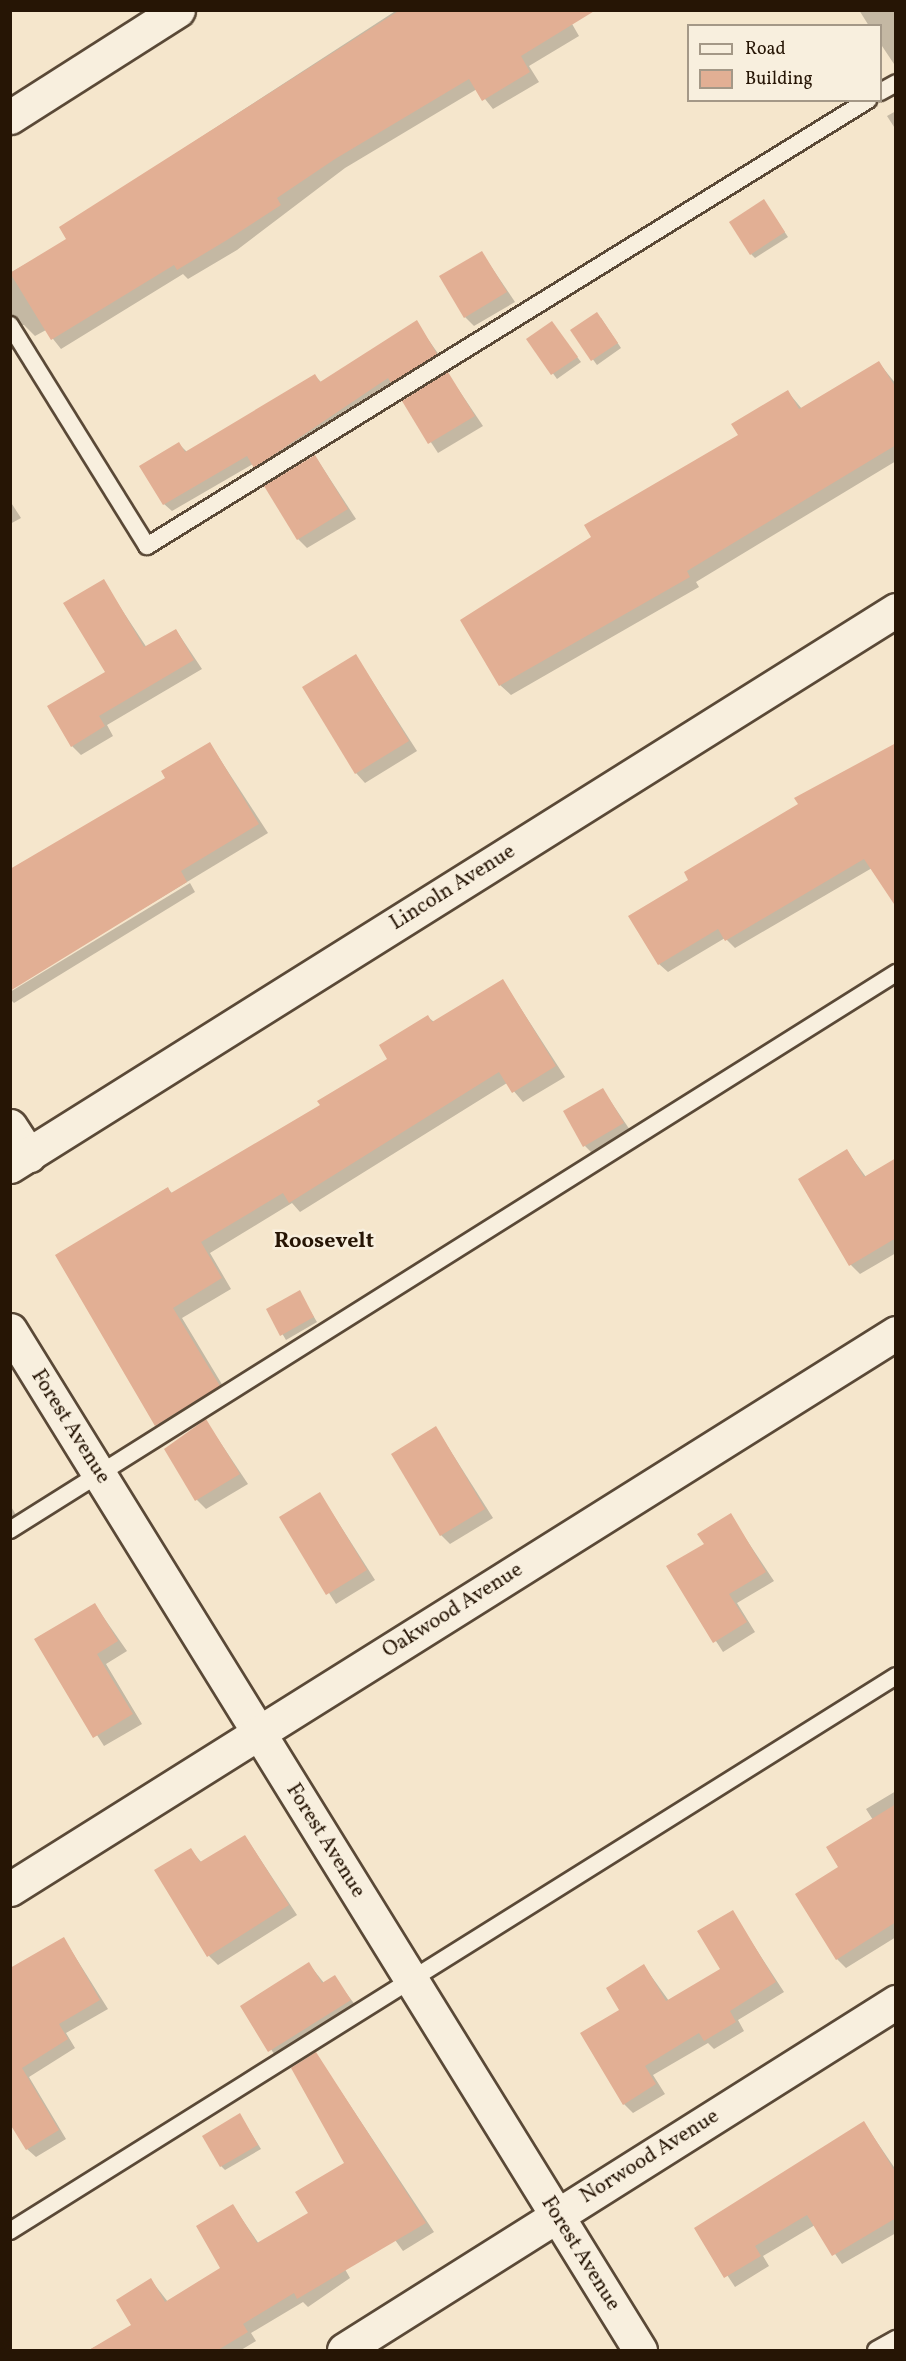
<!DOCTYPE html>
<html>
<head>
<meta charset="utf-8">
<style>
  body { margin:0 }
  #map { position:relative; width:906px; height:2361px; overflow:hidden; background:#f5e6cc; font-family:Vollkorn,serif }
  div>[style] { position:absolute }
  .shadow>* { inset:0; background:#0003 }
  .building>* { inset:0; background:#e2af94 }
  .roads { filter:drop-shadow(2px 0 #5a4937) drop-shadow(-2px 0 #5a4937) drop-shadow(0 2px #5a4937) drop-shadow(0 -2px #5a4937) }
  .lane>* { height:16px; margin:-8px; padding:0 8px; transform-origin:8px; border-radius:8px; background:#f8efde }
  .street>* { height:33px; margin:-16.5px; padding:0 16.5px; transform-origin:16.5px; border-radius:16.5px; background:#f8efde }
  span { translate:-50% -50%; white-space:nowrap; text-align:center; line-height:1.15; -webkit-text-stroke:5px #f8efde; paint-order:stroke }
  .street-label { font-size:21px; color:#261505 }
  .neighbourhood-label { font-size:22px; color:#261505; font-weight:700 }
  .frame { position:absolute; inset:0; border:12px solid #261505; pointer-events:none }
  .legend { position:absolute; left:687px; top:24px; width:195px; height:78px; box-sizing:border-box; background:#f8efde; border:2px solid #a49887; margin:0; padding:8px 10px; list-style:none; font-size:18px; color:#261505 }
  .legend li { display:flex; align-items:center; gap:12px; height:30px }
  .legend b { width:30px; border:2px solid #a49887 }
</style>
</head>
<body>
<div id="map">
  <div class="shadow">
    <div style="clip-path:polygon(397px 10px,564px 10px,579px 36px,529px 66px,539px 82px,493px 109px,477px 89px,345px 168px,237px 250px,188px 279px,183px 274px,61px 349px,46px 330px,35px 336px,24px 325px,15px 325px,10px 333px,10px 273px,68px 240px,61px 228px)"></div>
    <div style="clip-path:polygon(859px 10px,896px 10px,896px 67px,880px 43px,880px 26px,869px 26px)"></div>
    <div style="clip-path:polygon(896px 111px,896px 130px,887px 116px)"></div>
    <div style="clip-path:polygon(764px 201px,788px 237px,755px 258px,751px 254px)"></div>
    <div style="clip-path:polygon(482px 253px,515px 302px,474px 326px,465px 317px)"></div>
    <div style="clip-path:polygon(601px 318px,621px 348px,597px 365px,572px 331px)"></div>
    <div style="clip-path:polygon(416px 322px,444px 362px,262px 474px,253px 464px,172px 511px,164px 504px,179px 444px,187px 452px,315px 376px,322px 383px)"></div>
    <div style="clip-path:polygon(552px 323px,581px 362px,557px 379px,528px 339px)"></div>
    <div style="clip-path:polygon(10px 340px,15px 349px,10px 351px)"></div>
    <div style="clip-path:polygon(879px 363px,896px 384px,896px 461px,696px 582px,699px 587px,511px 695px,500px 685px,593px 537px,740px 436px,788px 392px,802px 409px)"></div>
    <div style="clip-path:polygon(448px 374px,483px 426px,438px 453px,404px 401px)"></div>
    <div style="clip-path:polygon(315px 456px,356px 519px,307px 548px,298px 539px)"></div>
    <div style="clip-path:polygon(10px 501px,21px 518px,10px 524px)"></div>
    <div style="clip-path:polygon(103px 581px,147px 648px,176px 630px,202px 669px,107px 725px,113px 736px,81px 755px,72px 746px,107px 673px)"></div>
    <div style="clip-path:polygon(356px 656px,417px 751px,365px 783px,356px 773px)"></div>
    <div style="clip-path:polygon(210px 744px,268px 833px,10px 989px,167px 778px)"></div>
    <div style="clip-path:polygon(896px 745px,872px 868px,735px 948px,725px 938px,668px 972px,659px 964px,690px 880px)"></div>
    <div style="clip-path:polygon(190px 883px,195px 892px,14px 1003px,10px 999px,10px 992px)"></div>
    <div style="clip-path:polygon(503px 981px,565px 1077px,523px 1102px,507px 1083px,300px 1212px,292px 1203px,210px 1253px,231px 1289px,182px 1318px,229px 1396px,166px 1435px,57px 1256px,167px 1188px,173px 1194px,322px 1106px,389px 1060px,428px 1017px,434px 1022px)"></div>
    <div style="clip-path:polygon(603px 1090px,632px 1133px,594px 1155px,585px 1146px)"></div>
    <div style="clip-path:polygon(847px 1151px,866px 1177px,896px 1160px,896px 1253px,860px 1274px,851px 1265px)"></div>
    <div style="clip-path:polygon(299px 1292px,317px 1322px,286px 1340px,268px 1310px)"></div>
    <div style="clip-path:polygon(206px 1421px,248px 1484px,206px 1509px,197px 1500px)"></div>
    <div style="clip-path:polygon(436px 1428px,493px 1518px,450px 1544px,441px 1535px)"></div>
    <div style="clip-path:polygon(320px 1494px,375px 1580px,336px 1604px,281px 1517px)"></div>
    <div style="clip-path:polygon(10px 1505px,21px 1523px,10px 1529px)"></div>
    <div style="clip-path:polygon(730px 1515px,774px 1581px,737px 1603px,755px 1632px,723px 1652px,668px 1567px,706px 1544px)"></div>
    <div style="clip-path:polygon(95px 1605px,127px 1651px,106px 1664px,142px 1724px,104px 1746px,36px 1640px)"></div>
    <div style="clip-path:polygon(896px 1791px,896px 1937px,846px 1968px,837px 1959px,840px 1868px,873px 1820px,866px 1809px)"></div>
    <div style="clip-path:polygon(245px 1836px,297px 1915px,218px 1965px,209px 1956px,190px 1849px,202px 1863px)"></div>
    <div style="clip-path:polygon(732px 1912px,784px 1992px,738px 2020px,744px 2031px,714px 2049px,708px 2043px,653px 2075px,665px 2094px,633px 2113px,624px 2104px,621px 2010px,644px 1966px,669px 2001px,722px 1969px)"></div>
    <div style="clip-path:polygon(64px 1939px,108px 2009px,66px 2033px,75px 2048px,29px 2077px,66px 2139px,36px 2157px,27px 2149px,10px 1974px)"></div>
    <div style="clip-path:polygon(309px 1964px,324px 1983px,334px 1977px,359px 2010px,279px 2061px,242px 2007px)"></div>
    <div style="clip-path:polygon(316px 2054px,434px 2232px,403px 2251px,366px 2200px,321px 2227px,350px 2278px,308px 2307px,303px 2302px,251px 2333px,256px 2341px,241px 2350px,89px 2350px,133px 2326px,151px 2280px,168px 2302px,222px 2268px,233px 2206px,259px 2244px,310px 2213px,346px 2163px)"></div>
    <div style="clip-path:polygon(240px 2115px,261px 2149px,225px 2170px,221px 2166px)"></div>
    <div style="clip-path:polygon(864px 2123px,896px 2170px,896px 2233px,842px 2264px,815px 2225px,763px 2256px,769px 2266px,735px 2287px,696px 2228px)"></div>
  </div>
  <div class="building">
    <div style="clip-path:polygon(400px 10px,596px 10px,521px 56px,530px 72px,482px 101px,469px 79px,335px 159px,277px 198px,281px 205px,227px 240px,177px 270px,174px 265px,51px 340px,10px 273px,66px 239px,59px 227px)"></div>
    <div style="clip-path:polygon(764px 199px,785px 232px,750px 255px,729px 222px)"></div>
    <div style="clip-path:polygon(482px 251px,507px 292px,464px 318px,439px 276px)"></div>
    <div style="clip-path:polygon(597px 312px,618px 343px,591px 361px,570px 330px)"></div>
    <div style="clip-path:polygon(417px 320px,437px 354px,391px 383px,388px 378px,254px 468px,247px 456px,163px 505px,139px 466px,179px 442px,185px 452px,315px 374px,320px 382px)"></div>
    <div style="clip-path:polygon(552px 321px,578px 357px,551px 375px,526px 339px)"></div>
    <div style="clip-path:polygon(879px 361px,896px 388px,896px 445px,687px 571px,690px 577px,499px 686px,460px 620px,591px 537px,584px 525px,738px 435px,731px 424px,788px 390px,799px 409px)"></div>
    <div style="clip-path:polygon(448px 372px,475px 416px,428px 444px,402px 401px)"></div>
    <div style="clip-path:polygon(315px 455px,348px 509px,297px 540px,264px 486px)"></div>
    <div style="clip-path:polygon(104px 579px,144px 647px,176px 629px,194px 660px,99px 716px,105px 726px,71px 747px,47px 706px,105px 672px,63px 603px)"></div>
    <div style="clip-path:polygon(356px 654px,409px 741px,355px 774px,302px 687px)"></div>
    <div style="clip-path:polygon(210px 742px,259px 824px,181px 871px,187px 882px,10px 991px,10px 869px,165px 778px,161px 771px)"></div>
    <div style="clip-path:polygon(896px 743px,896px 907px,864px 859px,725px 941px,718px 929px,658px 965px,628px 916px,688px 880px,684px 872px,798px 804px,794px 798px)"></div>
    <div style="clip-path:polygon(503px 979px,556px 1066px,512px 1093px,499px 1072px,289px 1203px,283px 1193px,201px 1242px,222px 1278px,173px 1308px,220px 1386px,155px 1426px,55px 1255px,168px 1187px,171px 1193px,320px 1105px,317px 1101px,387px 1059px,379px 1045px,428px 1015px,432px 1022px)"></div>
    <div style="clip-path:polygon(603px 1088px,624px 1123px,583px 1147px,563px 1111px)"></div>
    <div style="clip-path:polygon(847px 1149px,864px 1177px,896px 1158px,896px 1238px,849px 1266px,798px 1179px)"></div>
    <div style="clip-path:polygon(300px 1290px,314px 1317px,280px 1336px,266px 1309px)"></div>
    <div style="clip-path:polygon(206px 1419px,240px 1474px,195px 1501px,164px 1449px)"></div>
    <div style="clip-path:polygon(436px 1426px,485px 1509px,440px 1536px,391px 1454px)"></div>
    <div style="clip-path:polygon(320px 1492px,367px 1570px,326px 1595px,279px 1517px)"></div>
    <div style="clip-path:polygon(731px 1513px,766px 1572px,729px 1594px,747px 1622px,713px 1643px,666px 1566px,704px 1544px,697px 1534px)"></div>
    <div style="clip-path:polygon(95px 1603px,118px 1641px,97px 1654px,133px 1714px,93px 1738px,34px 1639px)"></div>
    <div style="clip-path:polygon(896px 1804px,896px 1922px,836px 1960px,795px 1894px,838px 1867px,826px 1847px)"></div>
    <div style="clip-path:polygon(245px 1835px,289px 1905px,207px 1957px,154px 1870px,191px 1848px,200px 1862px)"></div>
    <div style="clip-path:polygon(733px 1910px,776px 1982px,730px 2011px,736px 2022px,704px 2041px,699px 2033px,645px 2066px,656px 2084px,623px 2105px,580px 2033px,619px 2010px,606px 1988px,644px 1964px,666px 2001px,720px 1969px,697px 1931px)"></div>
    <div style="clip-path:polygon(64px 1937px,100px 2000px,59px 2024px,68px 2039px,22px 2068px,59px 2130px,26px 2150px,10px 2124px,10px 1968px)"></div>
    <div style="clip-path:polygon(309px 1962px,322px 1983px,335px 1975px,351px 2000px,268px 2052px,240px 2006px)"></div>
    <div style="clip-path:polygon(316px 2052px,426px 2223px,297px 2299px,294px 2293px,243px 2324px,248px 2332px,218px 2350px,89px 2350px,131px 2325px,116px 2300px,151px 2278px,165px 2302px,220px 2268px,196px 2226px,233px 2204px,257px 2243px,308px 2213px,295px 2192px,344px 2163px,291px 2068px)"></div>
    <div style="clip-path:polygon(240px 2113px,258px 2145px,220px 2167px,202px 2136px)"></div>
    <div style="clip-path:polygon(864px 2121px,896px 2173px,896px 2218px,832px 2256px,807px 2215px,755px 2246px,761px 2256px,724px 2278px,694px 2228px)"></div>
  </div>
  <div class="roads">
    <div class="lane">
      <div style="left:880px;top:92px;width:18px;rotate:-29deg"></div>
      <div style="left:10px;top:325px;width:260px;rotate:58.2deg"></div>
      <div style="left:147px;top:546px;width:848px;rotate:-31.74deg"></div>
      <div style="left:10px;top:1530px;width:1047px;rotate:-32.16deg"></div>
      <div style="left:10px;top:2231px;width:1045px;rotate:-32.06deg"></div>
      <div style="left:876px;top:2350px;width:23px;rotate:-29deg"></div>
    </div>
    <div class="street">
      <div style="left:10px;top:117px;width:199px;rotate:-32.5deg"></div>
      <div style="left:10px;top:1126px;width:35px;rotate:57deg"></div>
      <div style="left:10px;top:1166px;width:1046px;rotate:-32.11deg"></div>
      <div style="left:10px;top:1330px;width:1199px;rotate:58.3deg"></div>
      <div style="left:10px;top:1889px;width:1046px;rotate:-32.11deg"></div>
      <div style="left:344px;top:2350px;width:653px;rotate:-32.23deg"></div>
    </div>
  </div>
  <div class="street-label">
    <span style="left:453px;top:888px;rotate:-32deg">Lincoln Avenue</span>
    <span style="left:70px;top:1427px;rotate:58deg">Forest Avenue</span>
    <span style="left:453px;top:1611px;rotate:-32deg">Oakwood Avenue</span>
    <span style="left:325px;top:1841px;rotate:58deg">Forest Avenue</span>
    <span style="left:650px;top:2157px;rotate:-32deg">Norwood Avenue</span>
    <span style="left:580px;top:2254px;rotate:58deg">Forest Avenue</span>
  </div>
  <div class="neighbourhood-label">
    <span style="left:324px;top:1242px">Roosevelt</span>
  </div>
  <div class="frame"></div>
  <ul class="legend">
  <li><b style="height:8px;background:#f8efde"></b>Road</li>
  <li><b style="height:16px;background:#e2af94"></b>Building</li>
  </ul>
</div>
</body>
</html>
